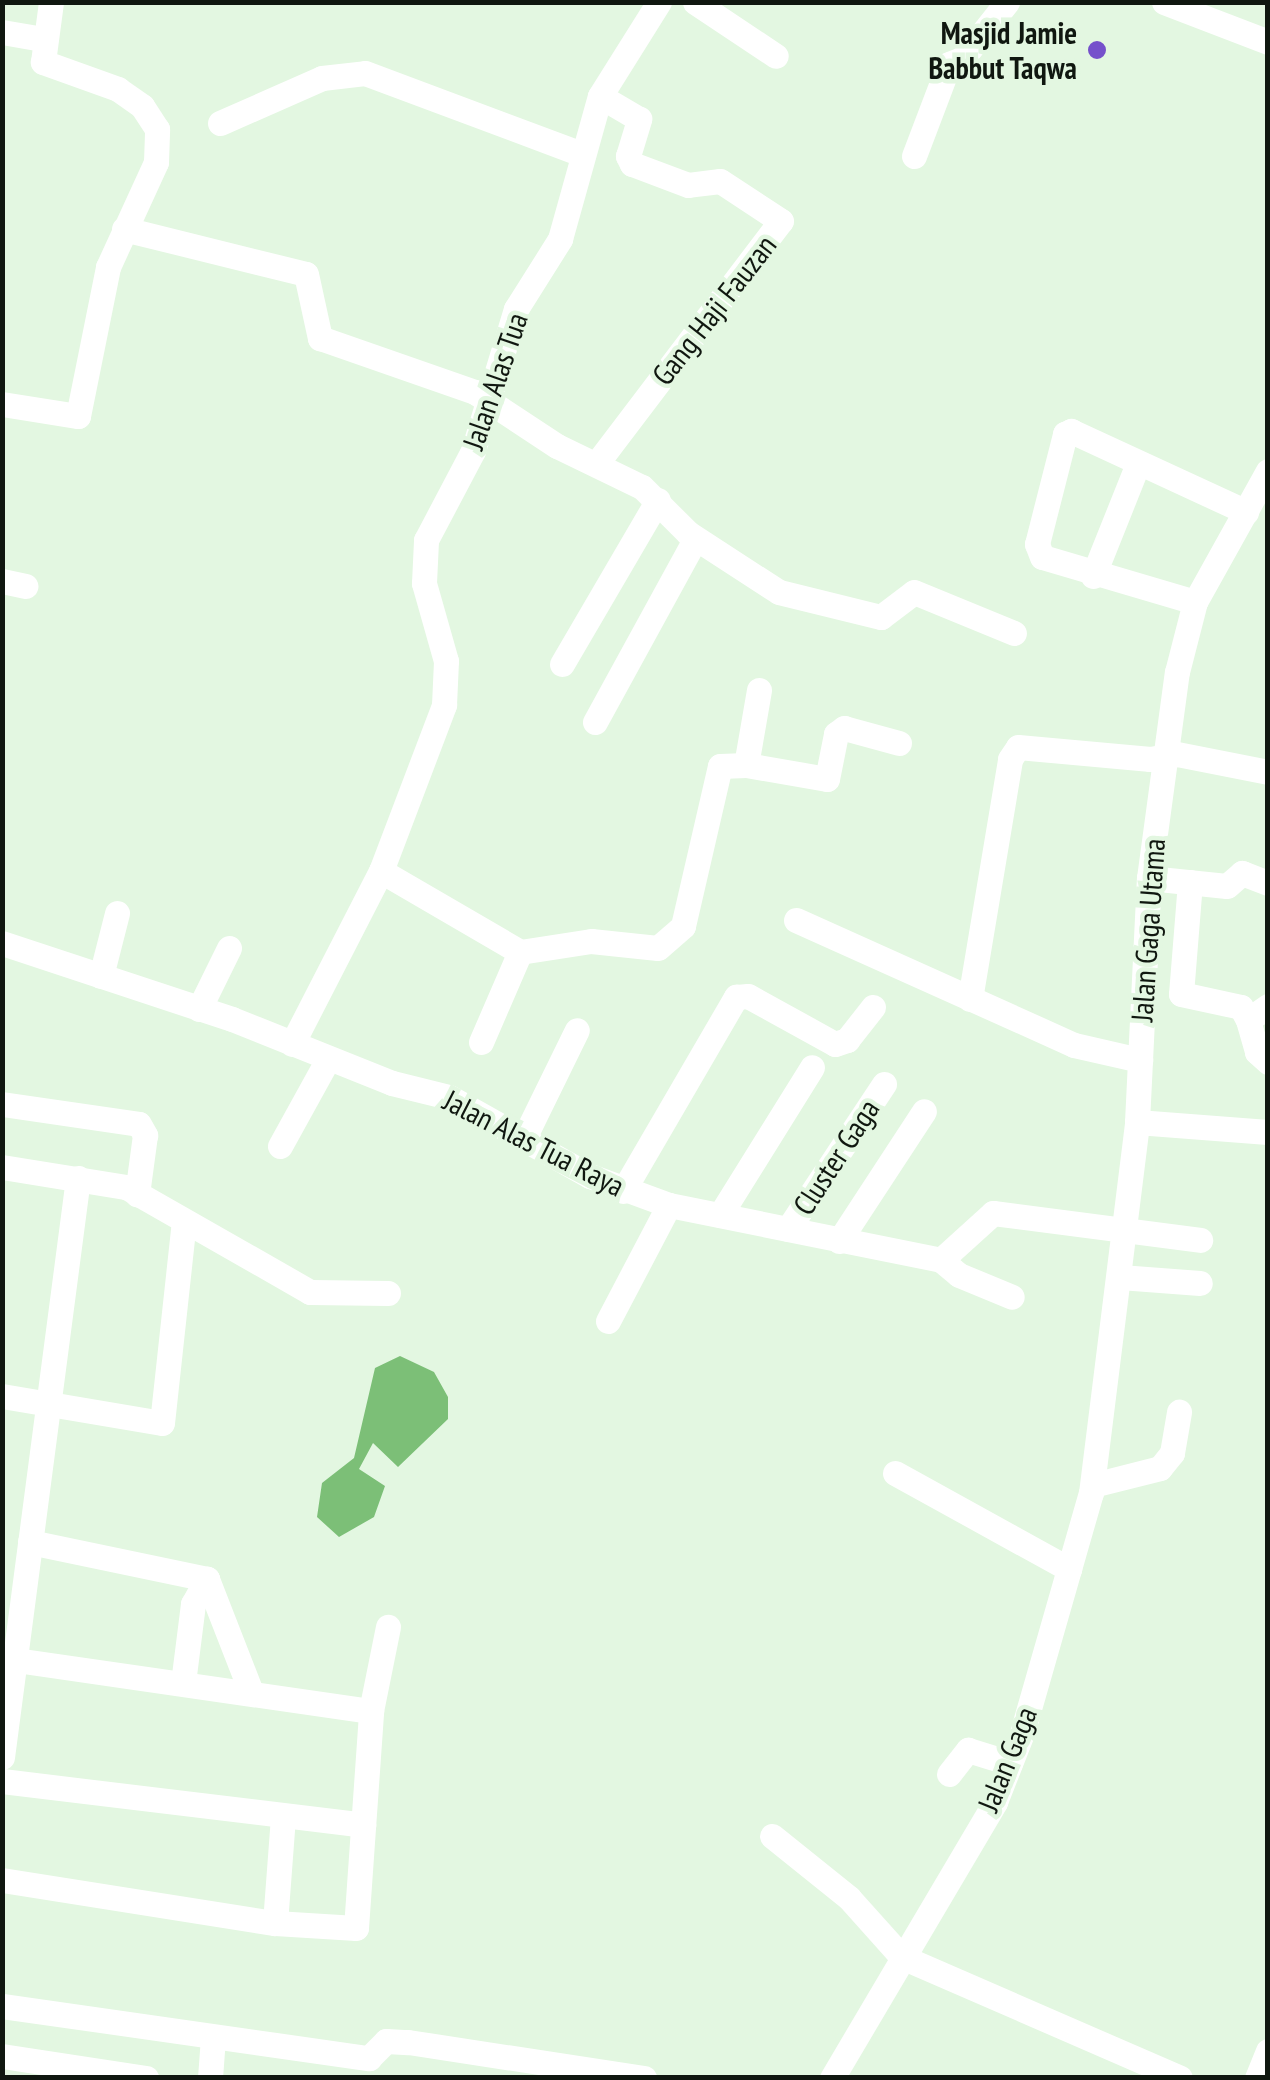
<!DOCTYPE html>
<html>
<head>
<meta charset="utf-8">
<style>
  body { margin:0 }
  #map { position:relative; width:1270px; height:2080px; overflow:hidden; background:#e3f7e1; font-family:"PT Sans Narrow",sans-serif }
  div>[style] { position:absolute }
  .water>* { inset:0; background:#7cbf77 }
  .street>* { height:25px; margin:-12.5px; padding:0 12.5px; transform-origin:12.5px; border-radius:12.5px; background:#fff }
  .dots>* { width:28px; height:28px; translate:-50% -50%; box-sizing:border-box; border:5px solid #e3f7e1; border-radius:50% }
  span { translate:-50% -50%; white-space:nowrap; text-align:center; line-height:1.15; -webkit-text-stroke:9px #e3f7e1; paint-order:stroke }
  .poi-label { font-size:30px; color:#101710; font-weight:700 }
  .right { translate:-100% -50%; text-align:right }
  .street-label { font-size:30px; color:#101710 }
  .frame { position:absolute; inset:0; border:5px solid #101710; pointer-events:none }
</style>
</head>
<body>
<div id="map">
  <div class="water">
    <div style="clip-path:polygon(400px 1356px,434px 1372px,448px 1397px,448px 1419px,398px 1467px,373px 1443px,359px 1469px,385px 1486px,374px 1517px,339px 1537px,317px 1517px,322px 1483px,354px 1458px,375px 1368px)"></div>
  </div>
  <div class="street">
    <div style="left:695px;top:2px;width:97px;rotate:33.7deg"></div>
    <div style="left:1164px;top:2px;width:111px;rotate:21deg"></div>
    <div style="left:2px;top:32px;width:42px;rotate:9.7deg"></div>
    <div style="left:220px;top:123px;width:111px;rotate:-23.8deg"></div>
    <div style="left:322px;top:78px;width:43px;rotate:-6.6deg"></div>
    <div style="left:365px;top:73px;width:232px;rotate:20.5deg"></div>
    <div style="left:914px;top:156px;width:98px;rotate:-69.2deg"></div>
    <div style="left:949px;top:64px;width:14px;rotate:-21deg"></div>
    <div style="left:962px;top:59px;width:73px;rotate:-51.7deg"></div>
    <div style="left:124px;top:229px;width:187px;rotate:13.9deg"></div>
    <div style="left:306px;top:274px;width:66px;rotate:77.7deg"></div>
    <div style="left:320px;top:338px;width:164px;rotate:19.2deg"></div>
    <div style="left:475px;top:392px;width:98px;rotate:33.4deg"></div>
    <div style="left:557px;top:446px;width:94px;rotate:25.8deg"></div>
    <div style="left:642px;top:487px;width:65px;rotate:45deg"></div>
    <div style="left:688px;top:533px;width:108px;rotate:33deg"></div>
    <div style="left:779px;top:592px;width:105px;rotate:13.8deg"></div>
    <div style="left:881px;top:617px;width:41px;rotate:-37.1deg"></div>
    <div style="left:914px;top:592px;width:108px;rotate:22.3deg"></div>
    <div style="left:2px;top:404px;width:77px;rotate:9deg"></div>
    <div style="left:78px;top:416px;width:152px;rotate:-78.6deg"></div>
    <div style="left:108px;top:267px;width:115px;rotate:-65.4deg"></div>
    <div style="left:156px;top:162px;width:33px;rotate:-88deg"></div>
    <div style="left:157px;top:129px;width:27px;rotate:-123deg"></div>
    <div style="left:142px;top:106px;width:29px;rotate:-145deg"></div>
    <div style="left:118px;top:89px;width:80px;rotate:-160.2deg"></div>
    <div style="left:43px;top:62px;width:61px;rotate:-82.4deg"></div>
    <div style="left:597px;top:463px;width:304px;rotate:-52.8deg"></div>
    <div style="left:781px;top:221px;width:73px;rotate:-146.7deg"></div>
    <div style="left:720px;top:181px;width:32px;rotate:173deg"></div>
    <div style="left:688px;top:185px;width:60px;rotate:-159.4deg"></div>
    <div style="left:632px;top:164px;width:9px;rotate:-117deg"></div>
    <div style="left:628px;top:156px;width:39px;rotate:-73deg"></div>
    <div style="left:639px;top:119px;width:45px;rotate:-149.5deg"></div>
    <div style="left:1093px;top:576px;width:118px;rotate:-68.2deg"></div>
    <div style="left:2px;top:581px;width:24px;rotate:12deg"></div>
    <div style="left:1195px;top:602px;width:159px;rotate:-163.6deg"></div>
    <div style="left:1042px;top:557px;width:14px;rotate:-111deg"></div>
    <div style="left:1037px;top:544px;width:114px;rotate:-75.7deg"></div>
    <div style="left:1065px;top:434px;width:7px;rotate:-27deg"></div>
    <div style="left:1071px;top:431px;width:193px;rotate:24.8deg"></div>
    <div style="left:562px;top:664px;width:190px;rotate:-59.7deg"></div>
    <div style="left:759px;top:690px;width:76px;rotate:99.8deg"></div>
    <div style="left:746px;top:765px;width:82px;rotate:9.8deg"></div>
    <div style="left:827px;top:779px;width:46px;rotate:-78.7deg"></div>
    <div style="left:836px;top:734px;width:10px;rotate:-37deg"></div>
    <div style="left:844px;top:728px;width:57px;rotate:15.3deg"></div>
    <div style="left:595px;top:722px;width:209px;rotate:-61.3deg"></div>
    <div style="left:381px;top:871px;width:161px;rotate:30.2deg"></div>
    <div style="left:520px;top:952px;width:72px;rotate:-8.8deg"></div>
    <div style="left:591px;top:941px;width:67px;rotate:6deg"></div>
    <div style="left:658px;top:948px;width:33px;rotate:-41deg"></div>
    <div style="left:683px;top:926px;width:164px;rotate:-77deg"></div>
    <div style="left:720px;top:766px;width:26px;rotate:-2deg"></div>
    <div style="left:1149px;top:878px;width:78px;rotate:5.9deg"></div>
    <div style="left:1227px;top:886px;width:20px;rotate:-41deg"></div>
    <div style="left:1242px;top:873px;width:28px;rotate:21deg"></div>
    <div style="left:1190px;top:882px;width:112px;rotate:94.6deg"></div>
    <div style="left:1181px;top:994px;width:61px;rotate:12.2deg"></div>
    <div style="left:1241px;top:1007px;width:15px;rotate:62deg"></div>
    <div style="left:796px;top:920px;width:305px;rotate:24.2deg"></div>
    <div style="left:1074px;top:1045px;width:68px;rotate:12.8deg"></div>
    <div style="left:2px;top:943px;width:242px;rotate:18.3deg"></div>
    <div style="left:232px;top:1019px;width:172px;rotate:21.8deg"></div>
    <div style="left:392px;top:1083px;width:59px;rotate:13.8deg"></div>
    <div style="left:449px;top:1097px;width:162px;rotate:29.3deg"></div>
    <div style="left:590px;top:1176px;width:84px;rotate:20.2deg"></div>
    <div style="left:669px;top:1205px;width:278px;rotate:11.4deg"></div>
    <div style="left:941px;top:1260px;width:70px;rotate:-42.1deg"></div>
    <div style="left:993px;top:1213px;width:209px;rotate:7.4deg"></div>
    <div style="left:101px;top:976px;width:65px;rotate:-75.7deg"></div>
    <div style="left:970px;top:999px;width:243px;rotate:-80.5deg"></div>
    <div style="left:1010px;top:759px;width:14px;rotate:-56deg"></div>
    <div style="left:1018px;top:747px;width:133px;rotate:5.2deg"></div>
    <div style="left:1150px;top:759px;width:27px;rotate:-10deg"></div>
    <div style="left:1177px;top:754px;width:93px;rotate:11.2deg"></div>
    <div style="left:1268px;top:1006px;width:24px;rotate:145deg"></div>
    <div style="left:1248px;top:1020px;width:33px;rotate:74deg"></div>
    <div style="left:1257px;top:1052px;width:15px;rotate:42deg"></div>
    <div style="left:199px;top:1009px;width:68px;rotate:-63.8deg"></div>
    <div style="left:481px;top:1042px;width:98px;rotate:-66.6deg"></div>
    <div style="left:292px;top:1044px;width:195px;rotate:-62.8deg"></div>
    <div style="left:381px;top:871px;width:178px;rotate:-69.2deg"></div>
    <div style="left:444px;top:705px;width:44px;rotate:-87.4deg"></div>
    <div style="left:446px;top:661px;width:81px;rotate:-105.8deg"></div>
    <div style="left:424px;top:583px;width:43px;rotate:-87.3deg"></div>
    <div style="left:426px;top:540px;width:101px;rotate:-62.2deg"></div>
    <div style="left:473px;top:451px;width:148px;rotate:-73.2deg"></div>
    <div style="left:516px;top:309px;width:83px;rotate:-57.8deg"></div>
    <div style="left:560px;top:239px;width:148px;rotate:-74.4deg"></div>
    <div style="left:600px;top:96px;width:111px;rotate:-57.9deg"></div>
    <div style="left:2px;top:1104px;width:138px;rotate:8.3deg"></div>
    <div style="left:139px;top:1124px;width:13px;rotate:61deg"></div>
    <div style="left:145px;top:1135px;width:60px;rotate:97.7deg"></div>
    <div style="left:1137px;top:1122px;width:131px;rotate:4.4deg"></div>
    <div style="left:524px;top:1138px;width:120px;rotate:-63.9deg"></div>
    <div style="left:280px;top:1146px;width:97px;rotate:-61.1deg"></div>
    <div style="left:2px;top:1167px;width:126px;rotate:9.2deg"></div>
    <div style="left:126px;top:1187px;width:212px;rotate:29.7deg"></div>
    <div style="left:310px;top:1292px;width:78px;rotate:0.7deg"></div>
    <div style="left:623px;top:1191px;width:225px;rotate:-59.8deg"></div>
    <div style="left:736px;top:997px;width:12px;rotate:-5deg"></div>
    <div style="left:748px;top:996px;width:99px;rotate:28.9deg"></div>
    <div style="left:835px;top:1044px;width:13px;rotate:-18deg"></div>
    <div style="left:847px;top:1040px;width:42px;rotate:-51.8deg"></div>
    <div style="left:720px;top:1215px;width:174px;rotate:-58.1deg"></div>
    <div style="left:788px;top:1229px;width:174px;rotate:-56.5deg"></div>
    <div style="left:839px;top:1241px;width:155px;rotate:-56.8deg"></div>
    <div style="left:941px;top:1260px;width:23px;rotate:40deg"></div>
    <div style="left:959px;top:1275px;width:57px;rotate:22.5deg"></div>
    <div style="left:1120px;top:1277px;width:80px;rotate:4.3deg"></div>
    <div style="left:608px;top:1321px;width:131px;rotate:-62.3deg"></div>
    <div style="left:2px;top:1396px;width:162px;rotate:9.6deg"></div>
    <div style="left:162px;top:1423px;width:203px;rotate:-83.8deg"></div>
    <div style="left:895px;top:1473px;width:199px;rotate:28.9deg"></div>
    <div style="left:1093px;top:1485px;width:69px;rotate:-14.2deg"></div>
    <div style="left:1160px;top:1468px;width:19px;rotate:-51deg"></div>
    <div style="left:1172px;top:1453px;width:42px;rotate:-80.3deg"></div>
    <div style="left:30px;top:1542px;width:181px;rotate:11.8deg"></div>
    <div style="left:207px;top:1579px;width:121px;rotate:68.7deg"></div>
    <div style="left:2px;top:1658px;width:373px;rotate:8.2deg"></div>
    <div style="left:183px;top:1683px;width:80px;rotate:-82.8deg"></div>
    <div style="left:193px;top:1604px;width:29px;rotate:-61deg"></div>
    <div style="left:2px;top:1757px;width:584px;rotate:-82.52deg"></div>
    <div style="left:949px;top:1774px;width:31px;rotate:-52deg"></div>
    <div style="left:968px;top:1750px;width:44px;rotate:17.2deg"></div>
    <div style="left:2px;top:1781px;width:364px;rotate:6.9deg"></div>
    <div style="left:772px;top:1836px;width:99px;rotate:38.8deg"></div>
    <div style="left:849px;top:1898px;width:79px;rotate:48.1deg"></div>
    <div style="left:902px;top:1957px;width:303px;rotate:23.5deg"></div>
    <div style="left:2px;top:1880px;width:276px;rotate:9deg"></div>
    <div style="left:275px;top:1923px;width:81px;rotate:3.5deg"></div>
    <div style="left:356px;top:1928px;width:218px;rotate:-86deg"></div>
    <div style="left:371px;top:1711px;width:86px;rotate:-78.6deg"></div>
    <div style="left:275px;top:1923px;width:107px;rotate:-85.7deg"></div>
    <div style="left:2px;top:2006px;width:371px;rotate:8.1deg"></div>
    <div style="left:2px;top:2056px;width:146px;rotate:8.7deg"></div>
    <div style="left:369px;top:2058px;width:24px;rotate:-45deg"></div>
    <div style="left:386px;top:2041px;width:22px;rotate:3deg"></div>
    <div style="left:408px;top:2042px;width:239px;rotate:8.7deg"></div>
    <div style="left:210px;top:2078px;width:41px;rotate:-85.8deg"></div>
    <div style="left:832px;top:2078px;width:321px;rotate:-59.4deg"></div>
    <div style="left:995px;top:1802px;width:74px;rotate:-68.6deg"></div>
    <div style="left:1022px;top:1733px;width:250px;rotate:-74deg"></div>
    <div style="left:1091px;top:1493px;width:374px;rotate:-82.9deg"></div>
    <div style="left:1137px;top:1122px;width:244px;rotate:-87.2deg"></div>
    <div style="left:1149px;top:878px;width:208px;rotate:-82.3deg"></div>
    <div style="left:1177px;top:672px;width:72px;rotate:-75.6deg"></div>
    <div style="left:1195px;top:602px;width:150px;rotate:-60.9deg"></div>
    <div style="left:1257px;top:2078px;width:29px;rotate:-68deg"></div>
  </div>
  <div class="dots">
    <div style="left:1097px;top:50px;background:#7551cb"></div>
  </div>
  <div class="poi-label">
    <span class="right" style="left:1077px;top:50px">Masjid Jamie<br>Babbut Taqwa</span>
  </div>
  <div class="street-label">
    <span style="left:714px;top:310px;rotate:-52deg">Gang Haji Fauzan</span>
    <span style="left:495px;top:381px;rotate:-71deg">Jalan Alas Tua</span>
    <span style="left:1148px;top:930px;rotate:-86deg">Jalan Gaga Utama</span>
    <span style="left:534px;top:1143px;rotate:27deg">Jalan Alas Tua Raya</span>
    <span style="left:836px;top:1157px;rotate:-57deg">Cluster Gaga</span>
    <span style="left:1007px;top:1759px;rotate:-68deg">Jalan Gaga</span>
  </div>
  <div class="frame"></div>
</div>
</body>
</html>
